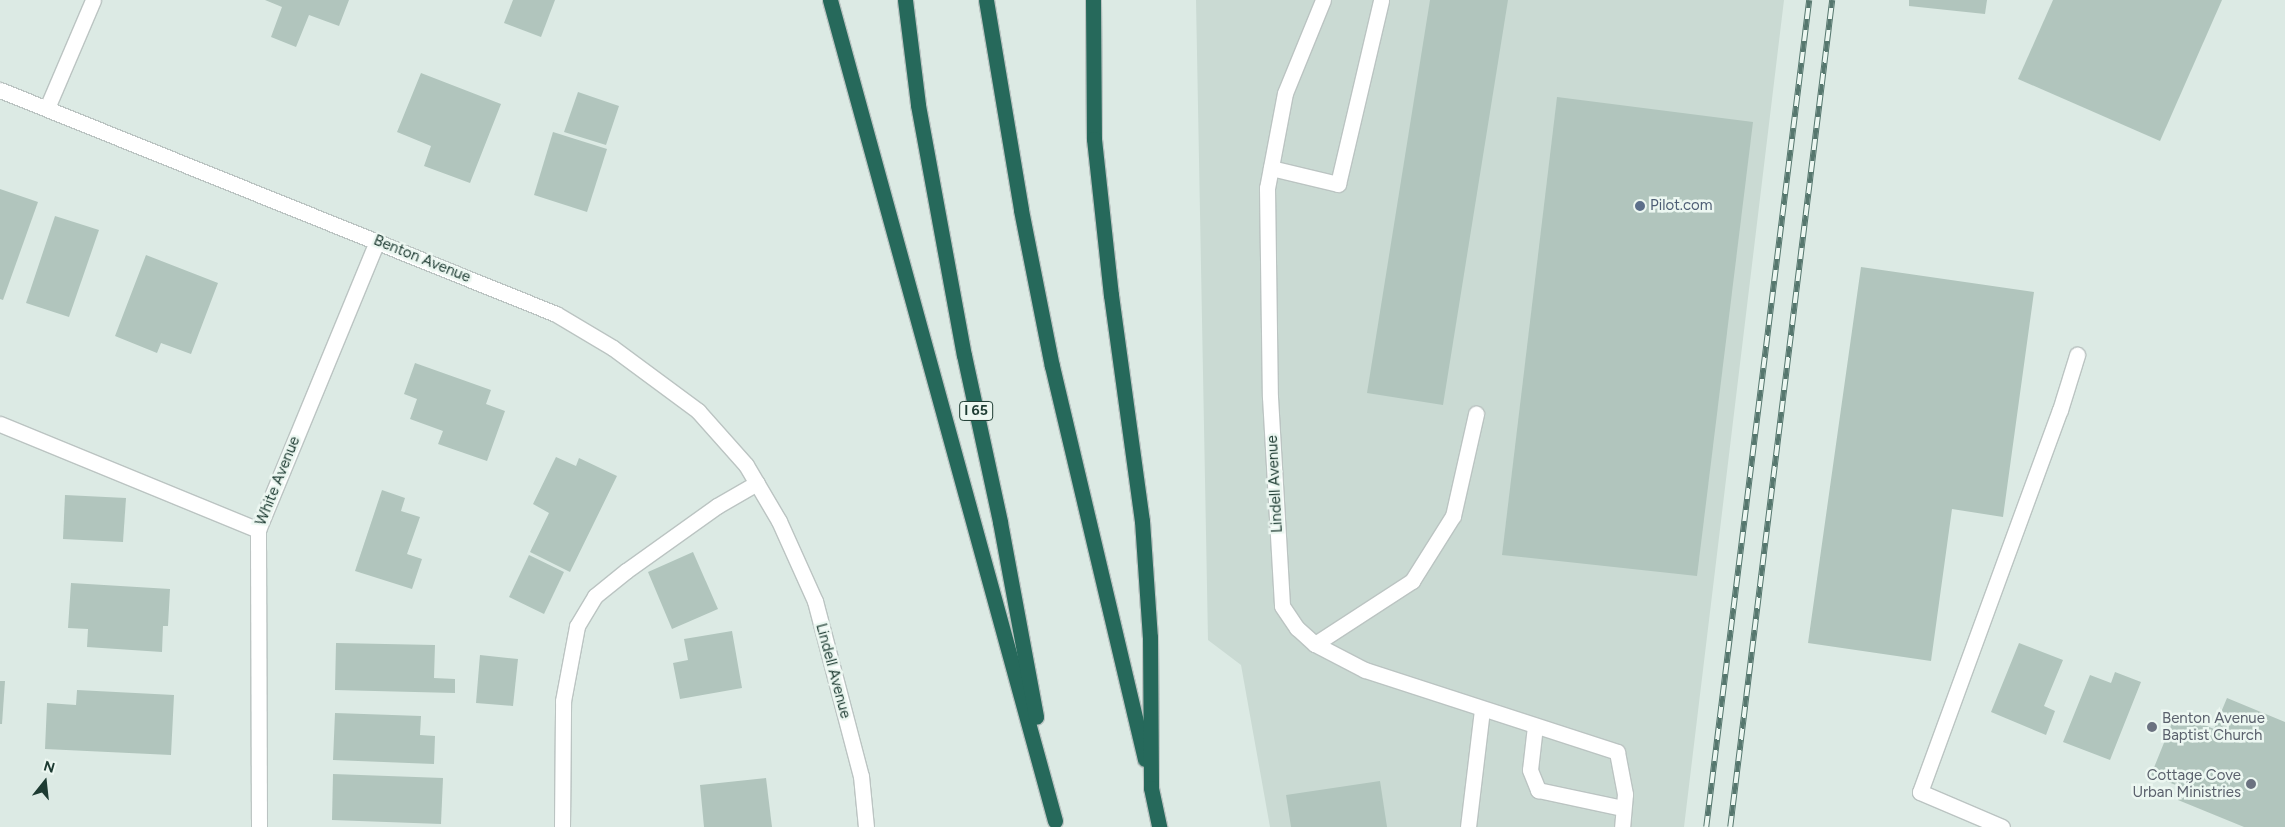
<!DOCTYPE html>
<html>
<head>
<meta charset="utf-8">
<style>
  body { margin:0 }
  #map { position:relative; width:2285px; height:827px; overflow:hidden; background:#dceae4; font-family:Figtree,sans-serif }
  div>[style] { position:absolute }
  .built>* { inset:0; background:#cadad3 }
  .building>* { inset:0; background:#b1c5bd }
  .roads { filter:drop-shadow(1px 0 #bbc4c2) drop-shadow(-1px 0 #bbc4c2) drop-shadow(0 1px #bbc4c2) drop-shadow(0 -1px #bbc4c2) }
  .lane>* { height:15px; margin:-7.5px; padding:0 7.5px; transform-origin:7.5px; border-radius:7.5px; background:#fff }
  .street>* { height:15px; margin:-7.5px; padding:0 7.5px; transform-origin:7.5px; border-radius:7.5px; background:#fff }
  .highway>* { height:15px; margin:-7.5px; padding:0 7.5px; transform-origin:7.5px; border-radius:7.5px; background:#26695b }
  .rail>* { height:5.5px; margin-top:-2.75px; transform-origin:0; background:repeating-linear-gradient(90deg,#ecf7f1 0 11px,#56776e 0 22px); box-sizing:border-box; border-block:1px solid #56776e }
  .dots>* { width:14px; height:14px; translate:-50% -50%; box-sizing:border-box; border:2px solid #ecf7f1; border-radius:50% }
  span { translate:-50% -50%; white-space:nowrap; text-align:center; line-height:1.15; -webkit-text-stroke:5px #ecf7f1; paint-order:stroke }
  .shield-label span { padding:1px 4px; background:#ecf7f1; border:1px solid; border-radius:4px; -webkit-text-stroke-width:0 }
  .shield-label { font-size:14px; color:#1d3b32; font-weight:700 }
  .service-label { font-size:15px; color:#4e5e75 }
  .left { translate:0 -50%; text-align:left }
  .street-label { font-size:15px; color:#1d3b32 }
  .worship-label { font-size:15px; color:#5b616d }
  .right { translate:-100% -50%; text-align:right }
  .north { position:absolute; left:20px; top:757px; width:50px; height:50px; -webkit-text-stroke:4px #ecf7f1; paint-order:stroke; rotate:16deg; font-size:14px; font-weight:700; line-height:20px; text-align:center; color:#1d3b32 }
  .north::after { content:''; display:block; margin:auto; width:18px; height:22px; background:#1d3b32; clip-path:polygon(50% 0,100% 100%,50% 72%,0 100%) }
</style>
</head>
<body>
<div id="map">
  <div class="built">
    <div style="clip-path:polygon(1196px 0,1784px 0,1684px 827px,1270px 827px,1241px 665px,1208px 640px)"></div>
  </div>
  <div class="building">
    <div style="clip-path:polygon(265px 0,349px 0,339px 26px,309px 15px,296px 47px,271px 37px,282px 7px)"></div>
    <div style="clip-path:polygon(513px 0,555px 0,541px 37px,504px 23px)"></div>
    <div style="clip-path:polygon(1430px 0,1508px 0,1443px 405px,1367px 393px)"></div>
    <div style="clip-path:polygon(1909px 0,1987px 0,1985px 14px,1909px 6px)"></div>
    <div style="clip-path:polygon(2053px 0,2222px 0,2160px 141px,2018px 79px)"></div>
    <div style="clip-path:polygon(421px 73px,501px 104px,470px 183px,424px 166px,431px 146px,397px 132px)"></div>
    <div style="clip-path:polygon(578px 92px,619px 106px,606px 145px,564px 132px)"></div>
    <div style="clip-path:polygon(1557px 97px,1753px 122px,1697px 576px,1502px 555px)"></div>
    <div style="clip-path:polygon(553px 132px,607px 149px,587px 212px,534px 195px)"></div>
    <div style="clip-path:polygon(0 189px,38px 202px,3px 300px,0 299px)"></div>
    <div style="clip-path:polygon(55px 216px,99px 230px,69px 317px,26px 303px)"></div>
    <div style="clip-path:polygon(146px 255px,218px 283px,191px 354px,161px 343px,157px 353px,115px 336px)"></div>
    <div style="clip-path:polygon(1861px 267px,2034px 292px,2003px 517px,1952px 509px,1931px 661px,1808px 643px)"></div>
    <div style="clip-path:polygon(415px 363px,491px 390px,486px 404px,505px 411px,487px 461px,438px 444px,443px 431px,410px 419px,417px 399px,404px 394px)"></div>
    <div style="clip-path:polygon(556px 457px,576px 466px,579px 458px,617px 476px,570px 572px,530px 552px,549px 513px,533px 504px)"></div>
    <div style="clip-path:polygon(382px 490px,405px 498px,401px 511px,420px 517px,407px 554px,422px 559px,412px 589px,355px 571px)"></div>
    <div style="clip-path:polygon(65px 495px,126px 498px,123px 542px,63px 539px)"></div>
    <div style="clip-path:polygon(693px 552px,718px 609px,672px 629px,648px 572px)"></div>
    <div style="clip-path:polygon(529px 555px,564px 572px,544px 614px,509px 597px)"></div>
    <div style="clip-path:polygon(71px 583px,170px 589px,168px 626px,163px 626px,162px 652px,87px 647px,88px 629px,68px 628px)"></div>
    <div style="clip-path:polygon(732px 631px,742px 688px,680px 699px,673px 663px,688px 660px,684px 639px)"></div>
    <div style="clip-path:polygon(336px 643px,435px 645px,434px 678px,455px 679px,455px 693px,335px 690px)"></div>
    <div style="clip-path:polygon(2019px 643px,2063px 660px,2044px 706px,2055px 711px,2046px 735px,1991px 712px)"></div>
    <div style="clip-path:polygon(480px 655px,518px 659px,513px 706px,476px 703px)"></div>
    <div style="clip-path:polygon(2115px 672px,2141px 682px,2110px 760px,2063px 742px,2090px 675px,2111px 683px)"></div>
    <div style="clip-path:polygon(0 681px,5px 681px,2px 724px,0 724px)"></div>
    <div style="clip-path:polygon(77px 690px,174px 695px,171px 755px,45px 749px,47px 703px,76px 705px)"></div>
    <div style="clip-path:polygon(2227px 698px,2285px 722px,2285px 827px,2244px 827px,2178px 800px,2183px 788px,2151px 775px,2176px 713px,2214px 729px)"></div>
    <div style="clip-path:polygon(335px 713px,421px 716px,420px 735px,435px 736px,434px 764px,333px 760px)"></div>
    <div style="clip-path:polygon(333px 774px,443px 778px,441px 824px,332px 820px)"></div>
    <div style="clip-path:polygon(766px 778px,772px 827px,704px 827px,700px 785px)"></div>
    <div style="clip-path:polygon(1380px 781px,1387px 827px,1291px 827px,1286px 795px)"></div>
  </div>
  <div class="roads">
    <div class="lane">
      <div style="left:1271px;top:168px;width:69px;rotate:13.4deg"></div>
      <div style="left:1338px;top:184px;width:189px;rotate:-76.8deg"></div>
      <div style="left:0;top:424px;width:279px;rotate:22.3deg"></div>
      <div style="left:1315px;top:644px;width:116px;rotate:-33deg"></div>
      <div style="left:1412px;top:581px;width:77px;rotate:-57.8deg"></div>
      <div style="left:1453px;top:516px;width:105px;rotate:-77.3deg"></div>
      <div style="left:1535px;top:726px;width:44px;rotate:96.5deg"></div>
      <div style="left:1530px;top:770px;width:22px;rotate:68deg"></div>
      <div style="left:1538px;top:790px;width:87px;rotate:12deg"></div>
      <div style="left:1617px;top:752px;width:43px;rotate:79.2deg"></div>
      <div style="left:1625px;top:794px;width:33px;rotate:95deg"></div>
      <div style="left:1920px;top:792px;width:407px;rotate:-69.9deg"></div>
      <div style="left:2060px;top:410px;width:58px;rotate:-72.8deg"></div>
      <div style="left:562px;top:827px;width:126px;rotate:-89.5deg"></div>
      <div style="left:563px;top:701px;width:76px;rotate:-79.4deg"></div>
      <div style="left:577px;top:626px;width:35px;rotate:-59deg"></div>
      <div style="left:595px;top:596px;width:40px;rotate:-39deg"></div>
      <div style="left:626px;top:571px;width:112px;rotate:-35.5deg"></div>
      <div style="left:717px;top:506px;width:46px;rotate:-29.9deg"></div>
      <div style="left:1468px;top:827px;width:118px;rotate:-83.2deg"></div>
    </div>
    <div class="street">
      <div style="left:1323px;top:0;width:100px;rotate:112.2deg"></div>
      <div style="left:1285px;top:93px;width:97px;rotate:100.7deg"></div>
      <div style="left:1267px;top:188px;width:209px;rotate:89.2deg"></div>
      <div style="left:1270px;top:397px;width:209px;rotate:86.7deg"></div>
      <div style="left:1282px;top:606px;width:27px;rotate:56deg"></div>
      <div style="left:1297px;top:628px;width:24px;rotate:42deg"></div>
      <div style="left:1315px;top:644px;width:56px;rotate:27.5deg"></div>
      <div style="left:1365px;top:670px;width:265px;rotate:18deg"></div>
      <div style="left:0;top:90px;width:599px;rotate:21.94deg"></div>
      <div style="left:556px;top:314px;width:66px;rotate:30.8deg"></div>
      <div style="left:613px;top:348px;width:106px;rotate:36.5deg"></div>
      <div style="left:698px;top:411px;width:72px;rotate:48.4deg"></div>
      <div style="left:746px;top:465px;width:65px;rotate:59.5deg"></div>
      <div style="left:779px;top:521px;width:88px;rotate:65.8deg"></div>
      <div style="left:815px;top:601px;width:181px;rotate:75.3deg"></div>
      <div style="left:861px;top:776px;width:51px;rotate:84.4deg"></div>
      <div style="left:47px;top:108px;width:117px;rotate:-66.9deg"></div>
      <div style="left:1920px;top:792px;width:89px;rotate:23.1deg"></div>
      <div style="left:259px;top:827px;width:297px;rotate:-90.2deg"></div>
      <div style="left:258px;top:530px;width:313px;rotate:-67.6deg"></div>
    </div>
    <div class="highway">
      <div style="left:830px;top:0;width:851px;rotate:74.67deg"></div>
      <div style="left:905px;top:0;width:106px;rotate:82.9deg"></div>
      <div style="left:918px;top:105px;width:254px;rotate:79.6deg"></div>
      <div style="left:964px;top:355px;width:171px;rotate:77.8deg"></div>
      <div style="left:1000px;top:522px;width:198px;rotate:79.5deg"></div>
      <div style="left:986px;top:0;width:213px;rotate:80.5deg"></div>
      <div style="left:1021px;top:210px;width:159px;rotate:78.8deg"></div>
      <div style="left:1052px;top:366px;width:404px;rotate:76.7deg"></div>
      <div style="left:1093px;top:0;width:139px;rotate:89.6deg"></div>
      <div style="left:1094px;top:139px;width:157px;rotate:83.8deg"></div>
      <div style="left:1111px;top:295px;width:228px;rotate:82.2deg"></div>
      <div style="left:1142px;top:521px;width:116px;rotate:86.1deg"></div>
      <div style="left:1150px;top:637px;width:151px;rotate:89.6deg"></div>
      <div style="left:1151px;top:788px;width:40px;rotate:78deg"></div>
    </div>
  </div>
  <div class="rail">
    <div style="left:1706px;top:827px;width:833px;rotate:-82.9deg"></div>
    <div style="left:1730px;top:827px;width:833px;rotate:-82.97deg"></div>
  </div>
  <div class="dots">
    <div style="left:1640px;top:206px;background:#5c6f8a"></div>
    <div style="left:2152px;top:727px;background:#6b7280"></div>
    <div style="left:2251px;top:784px;background:#6b7280"></div>
  </div>
  <div class="shield-label">
    <span style="left:976px;top:411px">I 65</span>
  </div>
  <div class="service-label">
    <span class="left" style="left:1650px;top:206px">Pilot.com</span>
  </div>
  <div class="street-label">
    <span style="left:422px;top:259px;rotate:22deg">Benton Avenue</span>
    <span style="left:278px;top:481px;rotate:-68deg">White Avenue</span>
    <span style="left:1275px;top:484px;rotate:-93deg">Lindell Avenue</span>
    <span style="left:833px;top:671px;rotate:75deg">Lindell Avenue</span>
  </div>
  <div class="worship-label">
    <span class="left" style="left:2162px;top:727px">Benton Avenue<br>Baptist Church</span>
    <span class="right" style="left:2241px;top:784px">Cottage Cove<br>Urban Ministries</span>
  </div>
  <div class="north">N</div>
</div>
</body>
</html>
